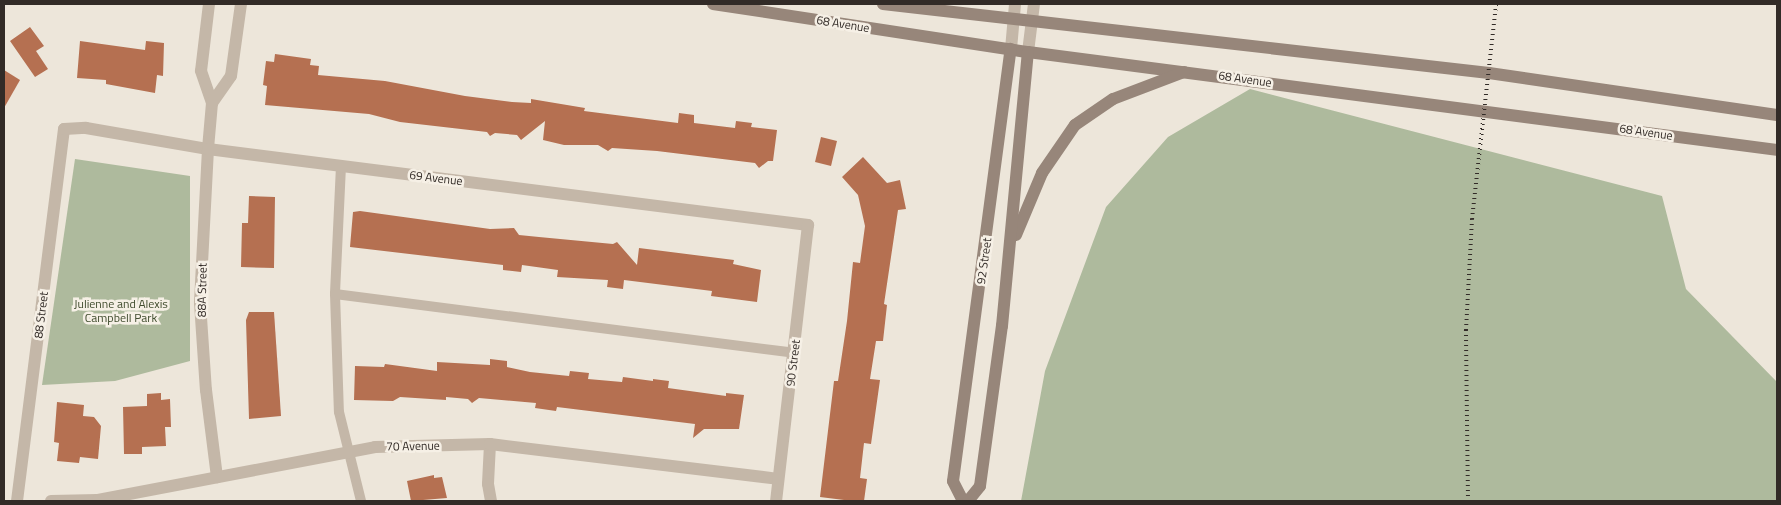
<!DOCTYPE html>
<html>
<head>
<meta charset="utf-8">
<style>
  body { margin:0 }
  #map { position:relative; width:1781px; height:505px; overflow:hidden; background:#ede6da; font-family:"Titillium Web",sans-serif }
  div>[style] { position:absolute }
  .green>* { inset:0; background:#aeba9d }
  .building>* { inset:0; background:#b57051 }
  .service>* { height:10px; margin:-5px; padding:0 5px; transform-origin:5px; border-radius:5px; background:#c4b7a8 }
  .minor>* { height:12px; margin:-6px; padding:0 6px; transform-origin:6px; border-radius:6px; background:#c4b7a8 }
  .tertiary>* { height:12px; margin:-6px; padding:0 6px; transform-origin:6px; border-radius:6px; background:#c4b7a8 }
  .secondary>* { height:12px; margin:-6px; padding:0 6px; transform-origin:6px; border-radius:6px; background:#97867a }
  .rail>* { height:4px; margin-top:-2px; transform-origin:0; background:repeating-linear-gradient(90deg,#322b27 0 1px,transparent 0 5px) }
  span { translate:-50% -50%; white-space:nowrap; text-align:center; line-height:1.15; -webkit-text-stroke:5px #f6f0e6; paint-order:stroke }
  .street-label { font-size:12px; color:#322b27 }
  .park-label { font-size:12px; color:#404c2e }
  .frame { position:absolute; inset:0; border:5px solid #322b27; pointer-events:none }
</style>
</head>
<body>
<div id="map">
  <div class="green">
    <div style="clip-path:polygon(1250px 89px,1662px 196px,1686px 289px,1777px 382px,1777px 501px,1021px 501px,1045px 371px,1106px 207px,1168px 137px)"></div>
    <div style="clip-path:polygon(75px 159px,190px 176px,190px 361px,115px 381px,42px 385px)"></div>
  </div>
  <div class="building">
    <div style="clip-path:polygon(30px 27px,44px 46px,36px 51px,48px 69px,35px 77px,10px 41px)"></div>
    <div style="clip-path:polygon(80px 41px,145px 50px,146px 41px,164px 43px,163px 76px,157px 75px,155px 93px,106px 84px,106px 80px,77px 78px)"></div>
    <div style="clip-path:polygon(275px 54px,311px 59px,310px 65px,319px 66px,318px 75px,385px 81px,465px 96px,512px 102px,531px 103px,531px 99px,585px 108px,584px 111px,678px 123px,679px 113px,694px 115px,694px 123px,735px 128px,736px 121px,752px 123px,751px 127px,777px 130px,773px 161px,768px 161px,759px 168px,755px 163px,657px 151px,612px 148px,608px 151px,598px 145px,564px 145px,543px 140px,545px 121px,521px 140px,517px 135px,495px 133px,490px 136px,487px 132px,400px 122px,369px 114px,265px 105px,267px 86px,263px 85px,266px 61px,274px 62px)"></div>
    <div style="clip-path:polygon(4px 70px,20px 80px,4px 108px)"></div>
    <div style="clip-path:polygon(821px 137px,837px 141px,831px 166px,815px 162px)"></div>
    <div style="clip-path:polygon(863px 157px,887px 183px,900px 180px,906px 209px,898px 210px,884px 304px,887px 305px,883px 341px,876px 341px,870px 379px,880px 380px,871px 444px,864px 443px,860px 478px,867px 479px,864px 501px,852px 501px,820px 497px,834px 381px,838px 381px,847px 321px,853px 262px,860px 263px,865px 226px,858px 195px,842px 177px)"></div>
    <div style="clip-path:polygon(249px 196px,275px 197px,274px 268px,241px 267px,242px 223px,248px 223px)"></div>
    <div style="clip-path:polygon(360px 211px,490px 229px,514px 228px,519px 235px,539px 237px,613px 244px,617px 242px,637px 265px,639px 248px,734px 260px,733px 264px,761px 270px,757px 302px,711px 296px,712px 291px,624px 280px,623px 289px,607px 287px,608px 280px,557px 277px,558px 270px,522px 265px,521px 272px,503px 270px,503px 265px,350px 247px,353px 212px)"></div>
    <div style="clip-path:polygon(249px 312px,274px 312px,281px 416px,249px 419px,246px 320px)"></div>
    <div style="clip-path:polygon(490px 359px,507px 361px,507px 367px,530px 372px,569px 376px,570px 371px,589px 373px,588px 379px,622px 382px,623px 377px,653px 381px,653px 379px,669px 381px,668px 388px,726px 396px,726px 393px,744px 395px,739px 429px,704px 429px,693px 438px,695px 424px,557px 407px,556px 411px,535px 408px,536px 403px,479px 398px,472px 403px,468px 399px,446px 397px,446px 400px,400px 397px,393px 401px,354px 400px,355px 366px,384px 367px,385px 364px,437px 371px,437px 362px,490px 365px)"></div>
    <div style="clip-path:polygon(161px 393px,161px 400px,170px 399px,171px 427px,165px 427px,166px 446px,142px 447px,142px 454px,124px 454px,123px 407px,147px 406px,147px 394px)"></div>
    <div style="clip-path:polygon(57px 402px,84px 405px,83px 416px,94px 417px,101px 426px,98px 459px,80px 457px,79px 463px,57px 461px,59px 443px,54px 442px)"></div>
    <div style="clip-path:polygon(434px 475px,434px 478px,442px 477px,447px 498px,411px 501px,407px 481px)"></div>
  </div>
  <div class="service">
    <div style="left:341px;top:166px;width:128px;rotate:92.7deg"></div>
    <div style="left:335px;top:294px;width:118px;rotate:88.1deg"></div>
    <div style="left:339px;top:412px;width:92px;rotate:76.1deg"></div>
    <div style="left:335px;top:294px;width:463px;rotate:7.3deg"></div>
  </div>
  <div class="minor">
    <div style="left:490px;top:444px;width:40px;rotate:92.9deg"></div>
    <div style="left:488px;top:484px;width:17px;rotate:80deg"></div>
    <div style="left:17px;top:501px;width:375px;rotate:-82.8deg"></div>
    <div style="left:64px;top:129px;width:22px;rotate:-3deg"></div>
    <div style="left:86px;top:128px;width:124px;rotate:9.8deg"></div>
    <div style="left:208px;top:149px;width:154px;rotate:93deg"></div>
    <div style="left:200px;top:303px;width:87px;rotate:86.1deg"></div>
    <div style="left:206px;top:390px;width:88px;rotate:82.8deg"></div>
    <div style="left:51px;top:501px;width:47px;rotate:-1.2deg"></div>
    <div style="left:98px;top:500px;width:282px;rotate:-10.8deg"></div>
    <div style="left:375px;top:447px;width:115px;rotate:-1.5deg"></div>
    <div style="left:490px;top:444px;width:290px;rotate:6.9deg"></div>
  </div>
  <div class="tertiary">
    <div style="left:209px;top:4px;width:67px;rotate:96.8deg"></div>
    <div style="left:201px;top:71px;width:34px;rotate:71deg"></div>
    <div style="left:212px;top:103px;width:46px;rotate:95deg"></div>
    <div style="left:208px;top:149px;width:605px;rotate:7.22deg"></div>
    <div style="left:808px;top:225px;width:278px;rotate:96.6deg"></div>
    <div style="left:1011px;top:49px;width:45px;rotate:-84.9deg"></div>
    <div style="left:1028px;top:52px;width:48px;rotate:-82.9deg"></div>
    <div style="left:212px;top:103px;width:33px;rotate:-55deg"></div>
    <div style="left:231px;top:76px;width:73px;rotate:-82.1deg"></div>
  </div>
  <div class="secondary">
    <div style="left:713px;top:4px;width:319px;rotate:8.7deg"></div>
    <div style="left:1028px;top:52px;width:755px;rotate:7.45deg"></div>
    <div style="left:883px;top:4px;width:610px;rotate:6.5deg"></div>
    <div style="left:1489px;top:73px;width:291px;rotate:8.3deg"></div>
    <div style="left:1016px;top:235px;width:67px;rotate:-67.2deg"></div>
    <div style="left:1042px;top:173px;width:58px;rotate:-55.5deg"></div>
    <div style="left:1075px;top:125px;width:46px;rotate:-34.4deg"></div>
    <div style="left:1113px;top:99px;width:76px;rotate:-20.8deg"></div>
    <div style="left:963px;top:501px;width:22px;rotate:-117deg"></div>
    <div style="left:953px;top:481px;width:436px;rotate:-82.4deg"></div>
    <div style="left:968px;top:501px;width:19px;rotate:-51deg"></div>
    <div style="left:980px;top:486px;width:162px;rotate:-82.2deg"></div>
    <div style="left:1002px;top:326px;width:275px;rotate:-84.6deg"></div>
  </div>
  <div class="rail">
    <div style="left:1468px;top:501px;width:171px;rotate:-90.7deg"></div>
    <div style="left:1466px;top:330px;width:111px;rotate:-86.9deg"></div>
    <div style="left:1472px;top:219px;width:216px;rotate:-83.6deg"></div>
  </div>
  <div class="street-label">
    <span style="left:843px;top:24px;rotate:9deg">68 Avenue</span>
    <span style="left:1245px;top:79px;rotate:8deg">68 Avenue</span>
    <span style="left:1646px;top:132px;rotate:8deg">68 Avenue</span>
    <span style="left:436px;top:178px;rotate:7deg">69 Avenue</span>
    <span style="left:984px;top:261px;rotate:-82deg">92 Street</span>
    <span style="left:202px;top:290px;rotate:-89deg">88A Street</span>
    <span style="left:41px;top:315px;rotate:-83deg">88 Street</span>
    <span style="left:793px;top:363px;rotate:-83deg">90 Street</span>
    <span style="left:413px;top:446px;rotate:-1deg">70 Avenue</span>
  </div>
  <div class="park-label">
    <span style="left:121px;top:311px">Julienne and Alexis<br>Campbell Park</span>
  </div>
  <div class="frame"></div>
</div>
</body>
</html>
